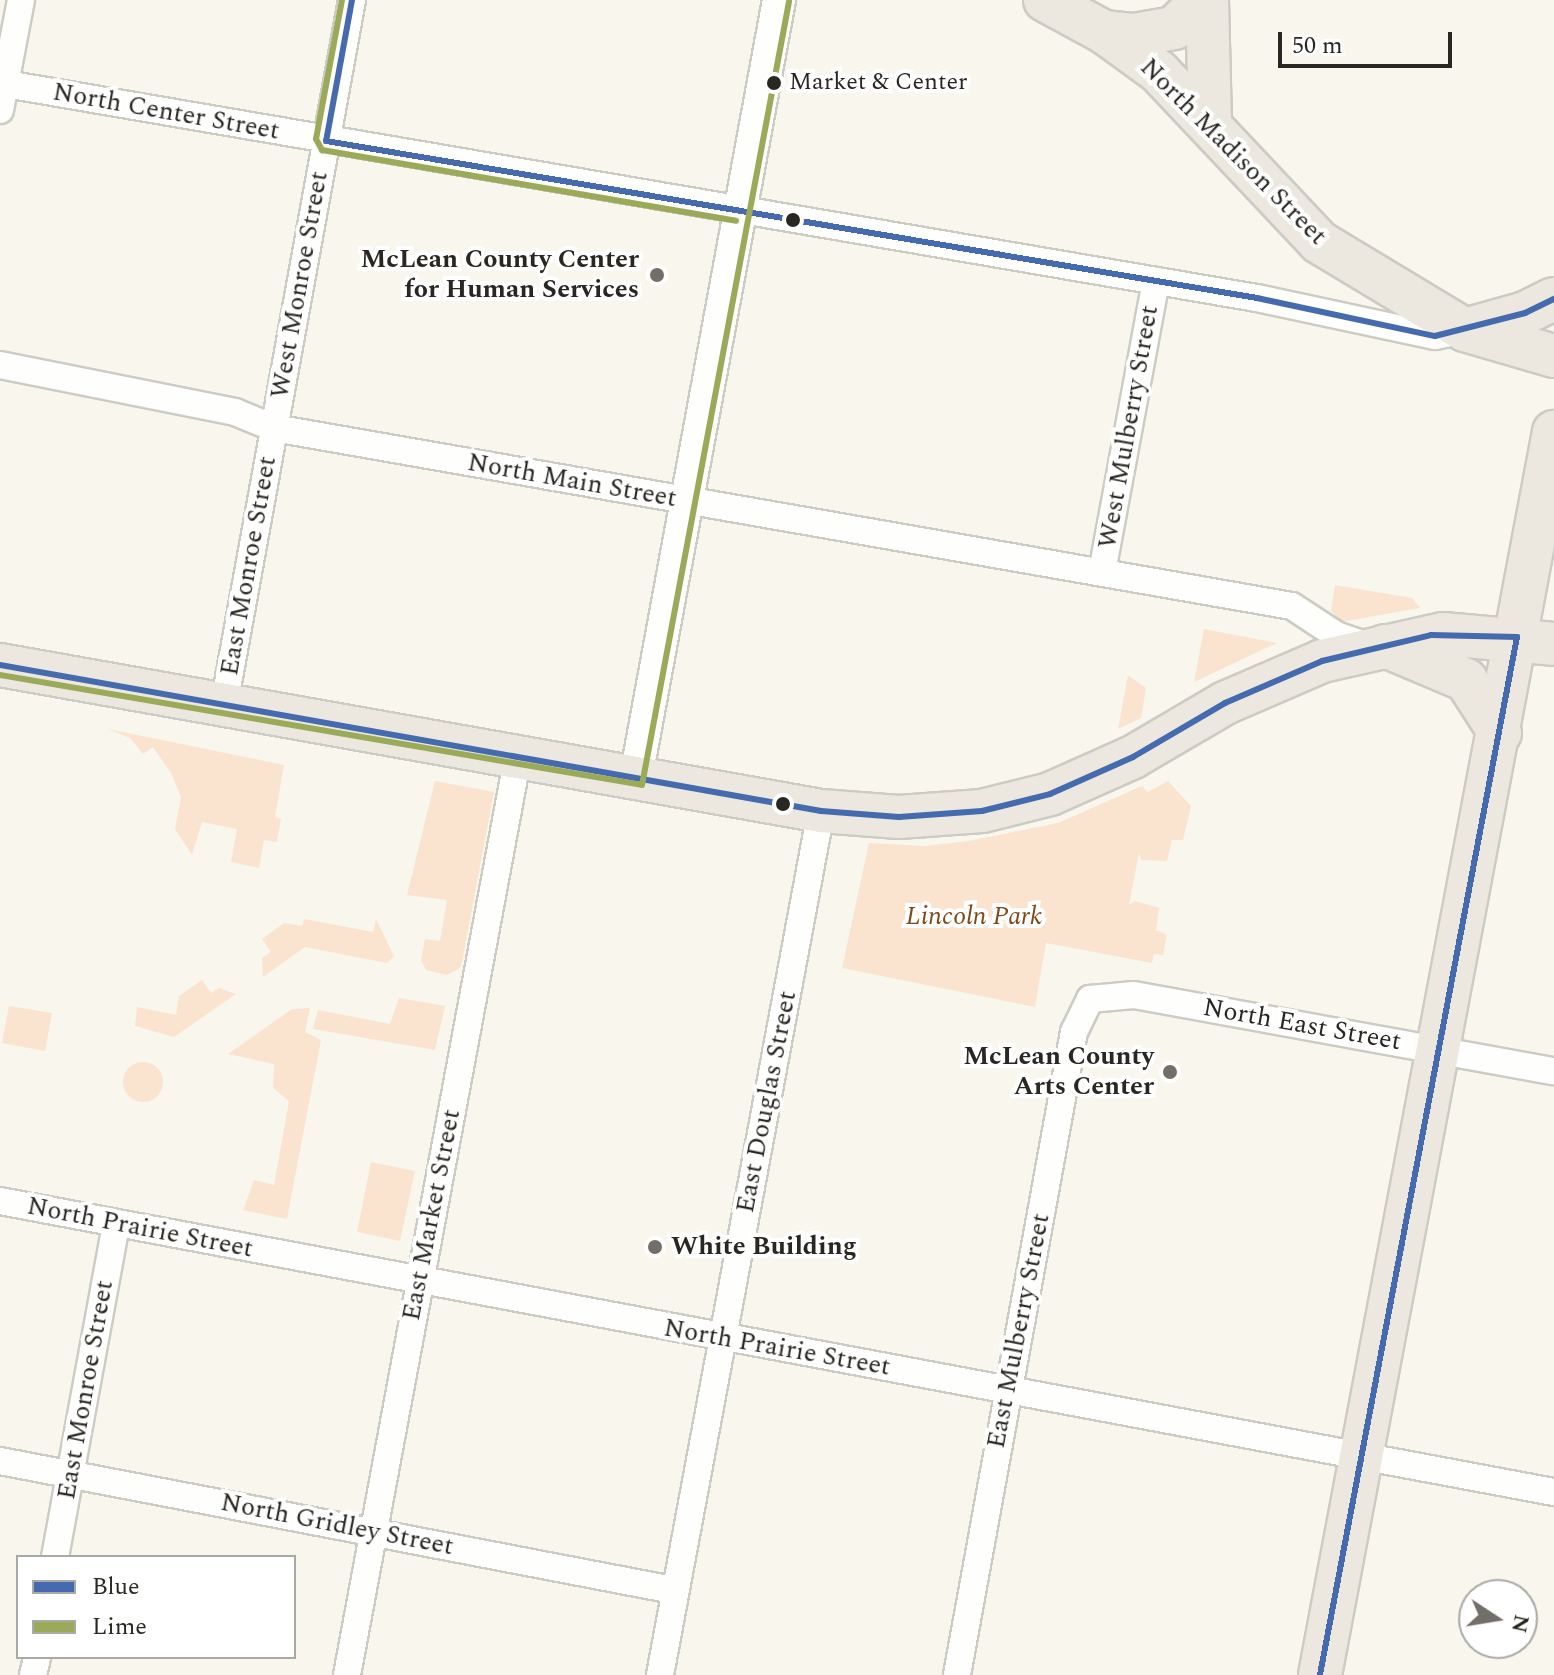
<!DOCTYPE html>
<html>
<head>
<meta charset="utf-8">
<style>
  body { margin:0 }
  #map { position:relative; width:1554px; height:1675px; overflow:hidden; background:#f9f6ed; font-family:Spectral,serif }
  div>[style] { position:absolute }
  .green>* { inset:0; background:#fae4d0 }
  .round { border-radius:50% }
  .roads { filter:drop-shadow(2px 0 #cccbc4) drop-shadow(-2px 0 #cccbc4) drop-shadow(0 2px #cccbc4) drop-shadow(0 -2px #cccbc4) }
  .minor>* { height:26px; margin:-13px; padding:0 13px; transform-origin:13px; border-radius:13px; background:#fefefc }
  .tertiary>* { height:32px; margin:-16px; padding:0 16px; transform-origin:16px; border-radius:16px; background:#fefefc }
  .primary>* { height:42px; margin:-21px; padding:0 21px; transform-origin:21px; border-radius:21px; background:#ece8df }
  .bus-1>* { height:6px; margin:-3px; padding:0 3px; transform-origin:3px; border-radius:3px; background:#456bae }
  .bus-2>* { height:6px; margin:-3px; padding:0 3px; transform-origin:3px; border-radius:3px; background:#9aaa59 }
  .dots>* { width:22px; height:22px; translate:-50% -50%; box-sizing:border-box; border:4px solid #fff; border-radius:50% }
  span { translate:-50% -50%; white-space:nowrap; text-align:center; line-height:1.15; -webkit-text-stroke:8px #fff; paint-order:stroke }
  .bus-label { font-size:24px; color:#292721 }
  .left { translate:0 -50%; text-align:left }
  .street-label { font-size:26px; color:#292721 }
  .poi-label { font-size:26px; color:#292721; font-weight:700 }
  .right { translate:-100% -50%; text-align:right }
  .park-label { font-size:26px; color:#7d4a19; font-style:italic }
  .legend { position:absolute; left:16px; top:1555px; width:280px; height:104px; box-sizing:border-box; background:#fff; border:2px solid #a9a9a6; margin:0; padding:10px 14px; list-style:none; font-size:24px; color:#292721 }
  .legend li { display:flex; align-items:center; gap:16px; height:40px }
  .legend b { width:40px; border:2px solid #a9a9a6 }
  .north { position:absolute; left:1458px; top:1579px; width:80px; height:80px; box-sizing:border-box; background:#fff; border:2px solid #a9a9a6; border-radius:50%; rotate:102deg; font-size:22px; font-weight:700; line-height:32px; text-align:center; color:#292721 }
  .north::after { content:''; display:block; margin:auto; width:28px; height:36px; background:#726f68; clip-path:polygon(50% 0,100% 100%,50% 72%,0 100%) }
  .scale { position:absolute; left:1278px; top:32px; width:174px; height:36px; box-sizing:border-box; border:4px solid #292721; border-top:0; padding-left:10px; font-size:24px; line-height:28px; white-space:nowrap; color:#292721; -webkit-text-stroke:6px #fff; paint-order:stroke }
</style>
</head>
<body>
<div id="map">
  <div class="green">
    <div style="clip-path:polygon(1335px 585px,1412px 598px,1420px 608px,1341px 622px,1331px 611px)"></div>
    <div style="clip-path:polygon(1204px 629px,1277px 643px,1194px 682px)"></div>
    <div style="clip-path:polygon(1128px 675px,1146px 688px,1141px 718px,1118px 729px)"></div>
    <div style="clip-path:polygon(108px 729px,284px 765px,275px 817px,281px 819px,277px 842px,264px 840px,259px 868px,231px 862px,237px 829px,202px 822px,192px 855px,175px 829px,181px 797px,171px 773px,153px 747px,143px 754px,130px 738px)"></div>
    <div style="clip-path:polygon(435px 781px,494px 792px,463px 957px,460px 968px,447px 975px,426px 970px,421px 960px,425px 939px,440px 941px,447px 900px,407px 895px)"></div>
    <div style="clip-path:polygon(1168px 781px,1191px 806px,1183px 840px,1172px 840px,1167px 861px,1141px 860px,1139px 853px,1129px 905px,1135px 901px,1159px 908px,1156px 930px,1167px 935px,1163px 955px,1154px 954px,1152px 963px,1046px 943px,1035px 1007px,842px 968px,869px 843px,924px 846px,969px 841px,1058px 823px,1142px 786px,1148px 792px)"></div>
    <div style="clip-path:polygon(304px 919px,373px 932px,376px 919px,394px 956px,387px 963px,305px 947px,263px 977px,262px 958px,271px 952px,262px 939px,284px 923px,302px 926px)"></div>
    <div style="clip-path:polygon(202px 980px,211px 993px,219px 988px,236px 994px,174px 1037px,135px 1026px,137px 1007px,176px 1015px,179px 996px)"></div>
    <div style="clip-path:polygon(399px 998px,445px 1006px,435px 1050px,313px 1029px,318px 1010px,390px 1024px)"></div>
    <div style="clip-path:polygon(9px 1006px,52px 1013px,45px 1051px,2px 1043px)"></div>
    <div style="clip-path:polygon(310px 1008px,305px 1032px,321px 1040px,287px 1219px,243px 1210px,254px 1180px,274px 1185px,289px 1101px,273px 1088px,274px 1064px,228px 1054px,292px 1009px)"></div>
    <div class="round" style="left:123px;top:1062px;width:40px;height:40px"></div>
    <div style="clip-path:polygon(371px 1162px,415px 1171px,400px 1241px,357px 1232px)"></div>
  </div>
  <div class="roads">
    <div class="minor">
      <div style="left:0;top:83px;width:1275px;rotate:9.71deg"></div>
      <div style="left:1257px;top:298px;width:182px;rotate:12.1deg"></div>
      <div style="left:1435px;top:336px;width:31px;rotate:-11deg"></div>
      <div style="left:0;top:110px;width:112px;rotate:-79.2deg"></div>
      <div style="left:0;top:365px;width:240px;rotate:11.3deg"></div>
      <div style="left:235px;top:412px;width:42px;rotate:22.3deg"></div>
      <div style="left:274px;top:428px;width:1033px;rotate:9.92deg"></div>
      <div style="left:1292px;top:606px;width:53px;rotate:33.4deg"></div>
      <div style="left:1336px;top:635px;width:37px;rotate:19deg"></div>
      <div style="left:1102px;top:572px;width:296px;rotate:-79.5deg"></div>
      <div style="left:224px;top:705px;width:717px;rotate:-79.71deg"></div>
      <div style="left:0;top:1201px;width:1581px;rotate:10.61deg"></div>
      <div style="left:0;top:1461px;width:685px;rotate:10.85deg"></div>
      <div style="left:55px;top:1557px;width:339px;rotate:-79.6deg"></div>
      <div style="left:33px;top:1675px;width:18px;rotate:-77deg"></div>
      <div style="left:347px;top:1675px;width:935px;rotate:-79.46deg"></div>
      <div style="left:660px;top:1675px;width:879px;rotate:-79.44deg"></div>
      <div style="left:957px;top:1675px;width:654px;rotate:-79.69deg"></div>
      <div style="left:1074px;top:1032px;width:37px;rotate:-64deg"></div>
      <div style="left:1090px;top:999px;width:44px;rotate:-5.2deg"></div>
      <div style="left:1134px;top:995px;width:427px;rotate:10.3deg"></div>
    </div>
    <div class="tertiary">
      <div style="left:636px;top:777px;width:790px;rotate:-79.57deg"></div>
    </div>
    <div class="primary">
      <div style="left:1045px;top:0;width:67px;rotate:28.5deg"></div>
      <div style="left:1104px;top:32px;width:68px;rotate:36deg"></div>
      <div style="left:1159px;top:72px;width:233px;rotate:46.7deg"></div>
      <div style="left:1319px;top:242px;width:170px;rotate:31.1deg"></div>
      <div style="left:1465px;top:330px;width:93px;rotate:16.3deg"></div>
      <div style="left:1207px;top:0;width:123px;rotate:88.6deg"></div>
      <div style="left:1104px;top:32px;width:30px;rotate:6deg"></div>
      <div style="left:1134px;top:35px;width:41px;rotate:-9.9deg"></div>
      <div style="left:1174px;top:28px;width:40px;rotate:-45deg"></div>
      <div style="left:1465px;top:330px;width:62px;rotate:-15.8deg"></div>
      <div style="left:1525px;top:313px;width:32px;rotate:-26deg"></div>
      <div style="left:1385px;top:646px;width:88px;rotate:22.8deg"></div>
      <div style="left:1466px;top:680px;width:63px;rotate:57.3deg"></div>
      <div style="left:0;top:665px;width:834px;rotate:10.08deg"></div>
      <div style="left:821px;top:811px;width:78px;rotate:4.4deg"></div>
      <div style="left:899px;top:817px;width:83px;rotate:-4.1deg"></div>
      <div style="left:982px;top:811px;width:70px;rotate:-14deg"></div>
      <div style="left:1050px;top:794px;width:91px;rotate:-24deg"></div>
      <div style="left:1133px;top:757px;width:107px;rotate:-30.4deg"></div>
      <div style="left:1225px;top:703px;width:106px;rotate:-23.4deg"></div>
      <div style="left:1322px;top:661px;width:124px;rotate:-12.6deg"></div>
      <div style="left:1443px;top:634px;width:111px;rotate:5.1deg"></div>
      <div style="left:1320px;top:1675px;width:1265px;rotate:-79.34deg"></div>
    </div>
  </div>
  <div class="bus-1">
    <div style="left:352px;top:0;width:143px;rotate:100.4deg"></div>
    <div style="left:326px;top:141px;width:944px;rotate:9.57deg"></div>
    <div style="left:1257px;top:298px;width:182px;rotate:12.1deg"></div>
    <div style="left:1435px;top:336px;width:93px;rotate:-14.3deg"></div>
    <div style="left:1525px;top:313px;width:32px;rotate:-26deg"></div>
    <div style="left:0;top:665px;width:834px;rotate:10.08deg"></div>
    <div style="left:821px;top:811px;width:78px;rotate:4.4deg"></div>
    <div style="left:899px;top:817px;width:83px;rotate:-4.1deg"></div>
    <div style="left:982px;top:811px;width:70px;rotate:-14deg"></div>
    <div style="left:1050px;top:794px;width:91px;rotate:-24deg"></div>
    <div style="left:1133px;top:757px;width:107px;rotate:-30.4deg"></div>
    <div style="left:1225px;top:703px;width:106px;rotate:-23.4deg"></div>
    <div style="left:1322px;top:661px;width:112px;rotate:-13.4deg"></div>
    <div style="left:1431px;top:635px;width:86px;rotate:1.3deg"></div>
    <div style="left:1517px;top:637px;width:1057px;rotate:100.75deg"></div>
  </div>
  <div class="bus-2">
    <div style="left:342px;top:0;width:141px;rotate:100.6deg"></div>
    <div style="left:316px;top:139px;width:13px;rotate:61deg"></div>
    <div style="left:322px;top:150px;width:420px;rotate:9.7deg"></div>
    <div style="left:0;top:675px;width:651px;rotate:9.72deg"></div>
    <div style="left:642px;top:785px;width:797px;rotate:-79.37deg"></div>
  </div>
  <div class="dots">
    <div style="left:774px;top:83px;background:#292721"></div>
    <div style="left:793px;top:220px;background:#292721"></div>
    <div style="left:657px;top:275px;background:#726f68"></div>
    <div style="left:783px;top:804px;background:#292721"></div>
    <div style="left:1170px;top:1072px;background:#726f68"></div>
    <div style="left:655px;top:1247px;background:#726f68"></div>
  </div>
  <div class="bus-label">
    <span class="left" style="left:789px;top:83px">Market &amp; Center</span>
  </div>
  <div class="street-label">
    <span style="left:166px;top:112px;rotate:10deg">North Center Street</span>
    <span style="left:1233px;top:152px;rotate:45deg">North Madison Street</span>
    <span style="left:300px;top:285px;rotate:-80deg">West Monroe Street</span>
    <span style="left:1129px;top:427px;rotate:-80deg">West Mulberry Street</span>
    <span style="left:572px;top:481px;rotate:10deg">North Main Street</span>
    <span style="left:249px;top:566px;rotate:-80deg">East Monroe Street</span>
    <span style="left:1302px;top:1025px;rotate:10deg">North East Street</span>
    <span style="left:767px;top:1102px;rotate:-79deg">East Douglas Street</span>
    <span style="left:432px;top:1215px;rotate:-79deg">East Market Street</span>
    <span style="left:140px;top:1228px;rotate:11deg">North Prairie Street</span>
    <span style="left:1019px;top:1331px;rotate:-79deg">East Mulberry Street</span>
    <span style="left:777px;top:1348px;rotate:10deg">North Prairie Street</span>
    <span style="left:86px;top:1390px;rotate:-80deg">East Monroe Street</span>
    <span style="left:337px;top:1525px;rotate:11deg">North Gridley Street</span>
  </div>
  <div class="poi-label">
    <span class="right" style="left:639px;top:275px">McLean County Center<br>for Human Services</span>
    <span class="right" style="left:1154px;top:1072px">McLean County<br>Arts Center</span>
    <span class="left" style="left:671px;top:1247px">White Building</span>
  </div>
  <div class="park-label">
    <span style="left:974px;top:917px">Lincoln Park</span>
  </div>
  <ul class="legend">
  <li><b style="height:10px;background:#456bae"></b>Blue</li>
  <li><b style="height:10px;background:#9aaa59"></b>Lime</li>
  </ul>
  <div class="north">N</div>
  <div class="scale">50 m</div>
</div>
</body>
</html>
